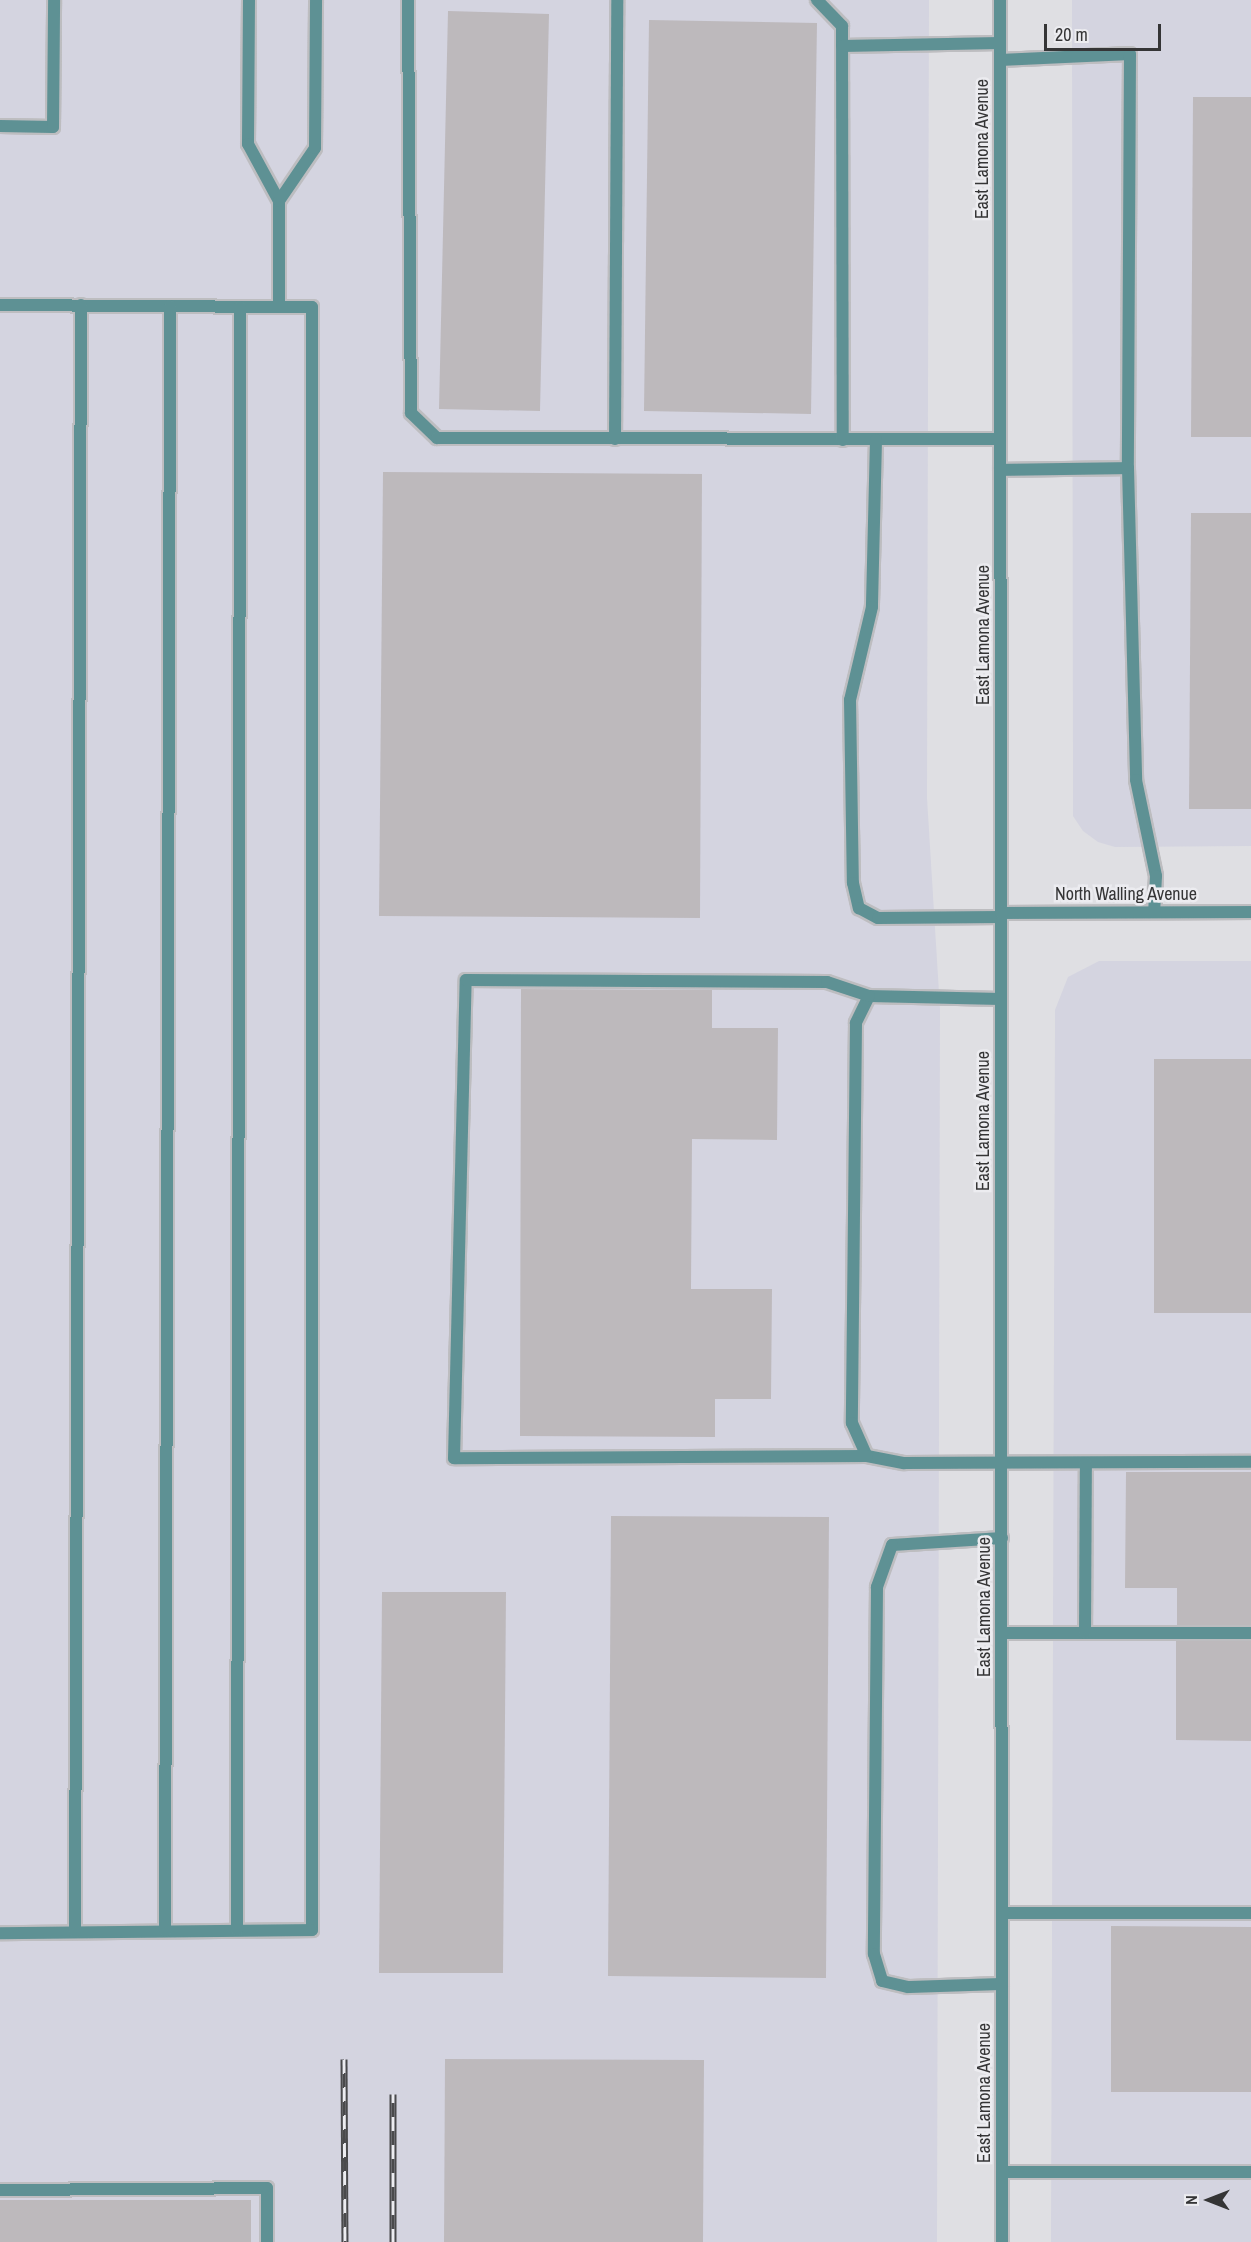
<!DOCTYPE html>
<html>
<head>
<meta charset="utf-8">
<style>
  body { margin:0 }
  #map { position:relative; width:1251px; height:2242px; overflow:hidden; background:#dfdfe3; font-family:"Archivo Narrow",sans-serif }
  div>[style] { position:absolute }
  .built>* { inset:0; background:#d4d4e0 }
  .building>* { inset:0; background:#bdb9bc }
  .roads { filter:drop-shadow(2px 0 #bdbdc0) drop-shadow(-2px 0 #bdbdc0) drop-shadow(0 2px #bdbdc0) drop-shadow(0 -2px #bdbdc0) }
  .lane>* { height:12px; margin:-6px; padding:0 6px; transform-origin:6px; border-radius:6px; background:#5e9194 }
  .street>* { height:12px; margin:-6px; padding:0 6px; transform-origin:6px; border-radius:6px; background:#5e9194 }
  .rail>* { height:7px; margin-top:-3.5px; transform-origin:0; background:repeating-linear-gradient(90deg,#ececf0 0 14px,#4a4a4c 0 28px); box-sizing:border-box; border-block:2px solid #4a4a4c }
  span { translate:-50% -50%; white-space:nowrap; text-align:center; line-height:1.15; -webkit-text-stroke:5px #ececf0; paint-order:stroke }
  .street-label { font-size:18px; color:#353536 }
  .north { position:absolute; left:1179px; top:2170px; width:60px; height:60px; -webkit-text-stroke:4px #ececf0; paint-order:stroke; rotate:270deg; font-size:16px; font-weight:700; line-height:24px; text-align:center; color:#353536 }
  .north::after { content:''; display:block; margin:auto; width:21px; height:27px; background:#353536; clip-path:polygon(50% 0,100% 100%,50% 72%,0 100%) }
  .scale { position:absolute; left:1044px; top:24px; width:117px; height:27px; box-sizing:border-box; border:3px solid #353536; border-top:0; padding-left:8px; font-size:18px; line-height:21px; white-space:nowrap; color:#353536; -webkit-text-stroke:4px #ececf0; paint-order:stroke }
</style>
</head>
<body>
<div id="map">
  <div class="built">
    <div style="clip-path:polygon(0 0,929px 0,927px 798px,940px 1009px,937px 2242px,0 2242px)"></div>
    <div style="clip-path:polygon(1072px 0,1251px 0,1251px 846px,1115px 847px,1098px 842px,1083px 831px,1073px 816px)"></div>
    <div style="clip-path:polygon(1099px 961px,1251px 961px,1251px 2242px,1051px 2242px,1055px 1010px,1068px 977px)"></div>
  </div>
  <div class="building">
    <div style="clip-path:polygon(448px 11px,549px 14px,540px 411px,439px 409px)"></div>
    <div style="clip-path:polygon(649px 20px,817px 23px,811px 414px,644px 411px)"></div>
    <div style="clip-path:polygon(1193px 97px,1251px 97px,1251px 437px,1191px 437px)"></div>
    <div style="clip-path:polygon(383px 472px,702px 474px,700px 918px,379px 916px)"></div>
    <div style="clip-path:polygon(1191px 513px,1251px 513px,1251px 809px,1189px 809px)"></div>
    <div style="clip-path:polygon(521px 989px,712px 990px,712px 1028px,778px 1028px,777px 1140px,692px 1139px,691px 1289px,772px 1289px,771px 1399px,715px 1399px,715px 1437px,520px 1436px)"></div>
    <div style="clip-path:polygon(1154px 1059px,1251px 1059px,1251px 1313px,1154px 1313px)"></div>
    <div style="clip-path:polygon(1126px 1472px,1251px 1472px,1251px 1625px,1177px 1625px,1177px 1588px,1125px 1588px)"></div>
    <div style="clip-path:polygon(611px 1516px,829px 1517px,826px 1978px,608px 1976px)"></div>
    <div style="clip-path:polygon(382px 1592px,506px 1592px,503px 1973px,379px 1973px)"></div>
    <div style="clip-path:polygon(1176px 1641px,1251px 1641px,1251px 1741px,1176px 1740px)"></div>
    <div style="clip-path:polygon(1111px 1926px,1251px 1927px,1251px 2092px,1111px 2092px)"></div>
    <div style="clip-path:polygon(445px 2059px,704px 2060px,703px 2242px,444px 2242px)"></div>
    <div style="clip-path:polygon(0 2200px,251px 2200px,251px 2242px,0 2242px)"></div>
  </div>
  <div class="roads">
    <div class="lane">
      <div style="left:249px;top:0;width:144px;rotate:90.4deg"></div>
      <div style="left:248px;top:144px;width:65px;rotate:61.5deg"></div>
      <div style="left:279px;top:201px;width:106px;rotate:90deg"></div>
      <div style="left:408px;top:0;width:413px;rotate:89.6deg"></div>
      <div style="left:411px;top:413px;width:36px;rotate:44deg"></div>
      <div style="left:437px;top:438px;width:563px;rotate:0.1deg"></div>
      <div style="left:817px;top:0;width:36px;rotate:46deg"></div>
      <div style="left:842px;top:26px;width:414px;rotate:89.9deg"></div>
      <div style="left:842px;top:46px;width:158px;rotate:-1.1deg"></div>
      <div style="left:1000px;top:60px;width:130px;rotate:-2.6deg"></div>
      <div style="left:1130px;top:54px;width:414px;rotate:90.3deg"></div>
      <div style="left:1128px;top:468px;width:312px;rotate:88.5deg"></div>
      <div style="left:1136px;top:780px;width:98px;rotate:78.2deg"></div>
      <div style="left:1156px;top:876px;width:36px;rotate:93deg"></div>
      <div style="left:0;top:126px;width:53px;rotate:1.1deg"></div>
      <div style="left:53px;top:127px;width:127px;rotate:-89.5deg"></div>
      <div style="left:279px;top:201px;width:64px;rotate:-55.8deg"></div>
      <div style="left:315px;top:148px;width:148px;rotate:-89.6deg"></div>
      <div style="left:0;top:305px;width:312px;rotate:0.4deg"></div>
      <div style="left:312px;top:307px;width:1623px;rotate:90deg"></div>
      <div style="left:312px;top:1930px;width:312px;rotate:179.4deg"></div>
      <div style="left:615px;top:439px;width:439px;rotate:-89.7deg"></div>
      <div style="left:876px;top:440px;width:167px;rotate:91.4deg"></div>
      <div style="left:872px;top:607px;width:96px;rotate:103.3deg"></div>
      <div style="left:850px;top:700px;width:183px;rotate:89.1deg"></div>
      <div style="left:853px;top:883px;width:26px;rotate:77deg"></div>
      <div style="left:859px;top:908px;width:21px;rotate:28deg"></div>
      <div style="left:878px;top:918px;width:123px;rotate:-0.5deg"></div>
      <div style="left:1000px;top:470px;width:128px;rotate:-0.9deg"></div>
      <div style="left:1001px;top:999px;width:132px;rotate:-178.7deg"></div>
      <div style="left:869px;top:996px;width:30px;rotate:116deg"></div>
      <div style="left:856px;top:1023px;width:400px;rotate:90.6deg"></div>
      <div style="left:852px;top:1423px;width:36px;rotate:66deg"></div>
      <div style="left:867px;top:1456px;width:38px;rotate:11deg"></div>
      <div style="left:904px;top:1463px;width:347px;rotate:-0.2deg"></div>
      <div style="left:867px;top:1456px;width:413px;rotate:179.7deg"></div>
      <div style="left:454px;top:1458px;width:478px;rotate:-88.6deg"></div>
      <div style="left:466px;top:980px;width:361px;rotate:0.3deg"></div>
      <div style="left:827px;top:982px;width:44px;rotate:18.4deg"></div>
      <div style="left:1002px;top:1538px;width:110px;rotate:176.4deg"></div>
      <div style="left:892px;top:1545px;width:45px;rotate:109.7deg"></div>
      <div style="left:877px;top:1587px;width:367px;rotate:90.5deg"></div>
      <div style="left:874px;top:1954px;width:28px;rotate:73deg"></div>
      <div style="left:882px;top:1981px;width:27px;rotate:13deg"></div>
      <div style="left:908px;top:1987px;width:94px;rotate:-1.8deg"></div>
      <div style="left:1002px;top:1633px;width:249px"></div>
      <div style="left:1085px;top:1633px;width:170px;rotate:-89.7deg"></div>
      <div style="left:1002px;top:1913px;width:249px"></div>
      <div style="left:237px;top:1930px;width:1623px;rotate:-89.89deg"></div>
      <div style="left:165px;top:1931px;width:1625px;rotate:-89.82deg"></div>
      <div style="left:75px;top:1932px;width:1627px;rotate:-89.79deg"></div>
      <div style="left:1002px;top:2172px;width:249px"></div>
      <div style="left:0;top:2190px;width:267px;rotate:-0.4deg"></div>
      <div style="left:267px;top:2188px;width:54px;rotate:90deg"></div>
    </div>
    <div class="street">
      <div style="left:1000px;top:0;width:2242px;rotate:89.95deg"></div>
      <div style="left:1001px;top:913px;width:250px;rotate:-0.2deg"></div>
    </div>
  </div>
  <div class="rail">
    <div style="left:344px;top:2059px;width:183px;rotate:89.7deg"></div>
    <div style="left:393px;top:2242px;width:148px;rotate:-90deg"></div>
  </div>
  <div class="street-label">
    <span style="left:982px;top:149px;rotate:-90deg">East Lamona Avenue</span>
    <span style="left:983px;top:635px;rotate:-90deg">East Lamona Avenue</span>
    <span style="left:1126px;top:894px">North Walling Avenue</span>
    <span style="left:983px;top:1121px;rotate:-90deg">East Lamona Avenue</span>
    <span style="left:984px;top:1607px;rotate:-90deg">East Lamona Avenue</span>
    <span style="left:984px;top:2093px;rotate:-90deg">East Lamona Avenue</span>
  </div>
  <div class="north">N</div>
  <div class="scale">20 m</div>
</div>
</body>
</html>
